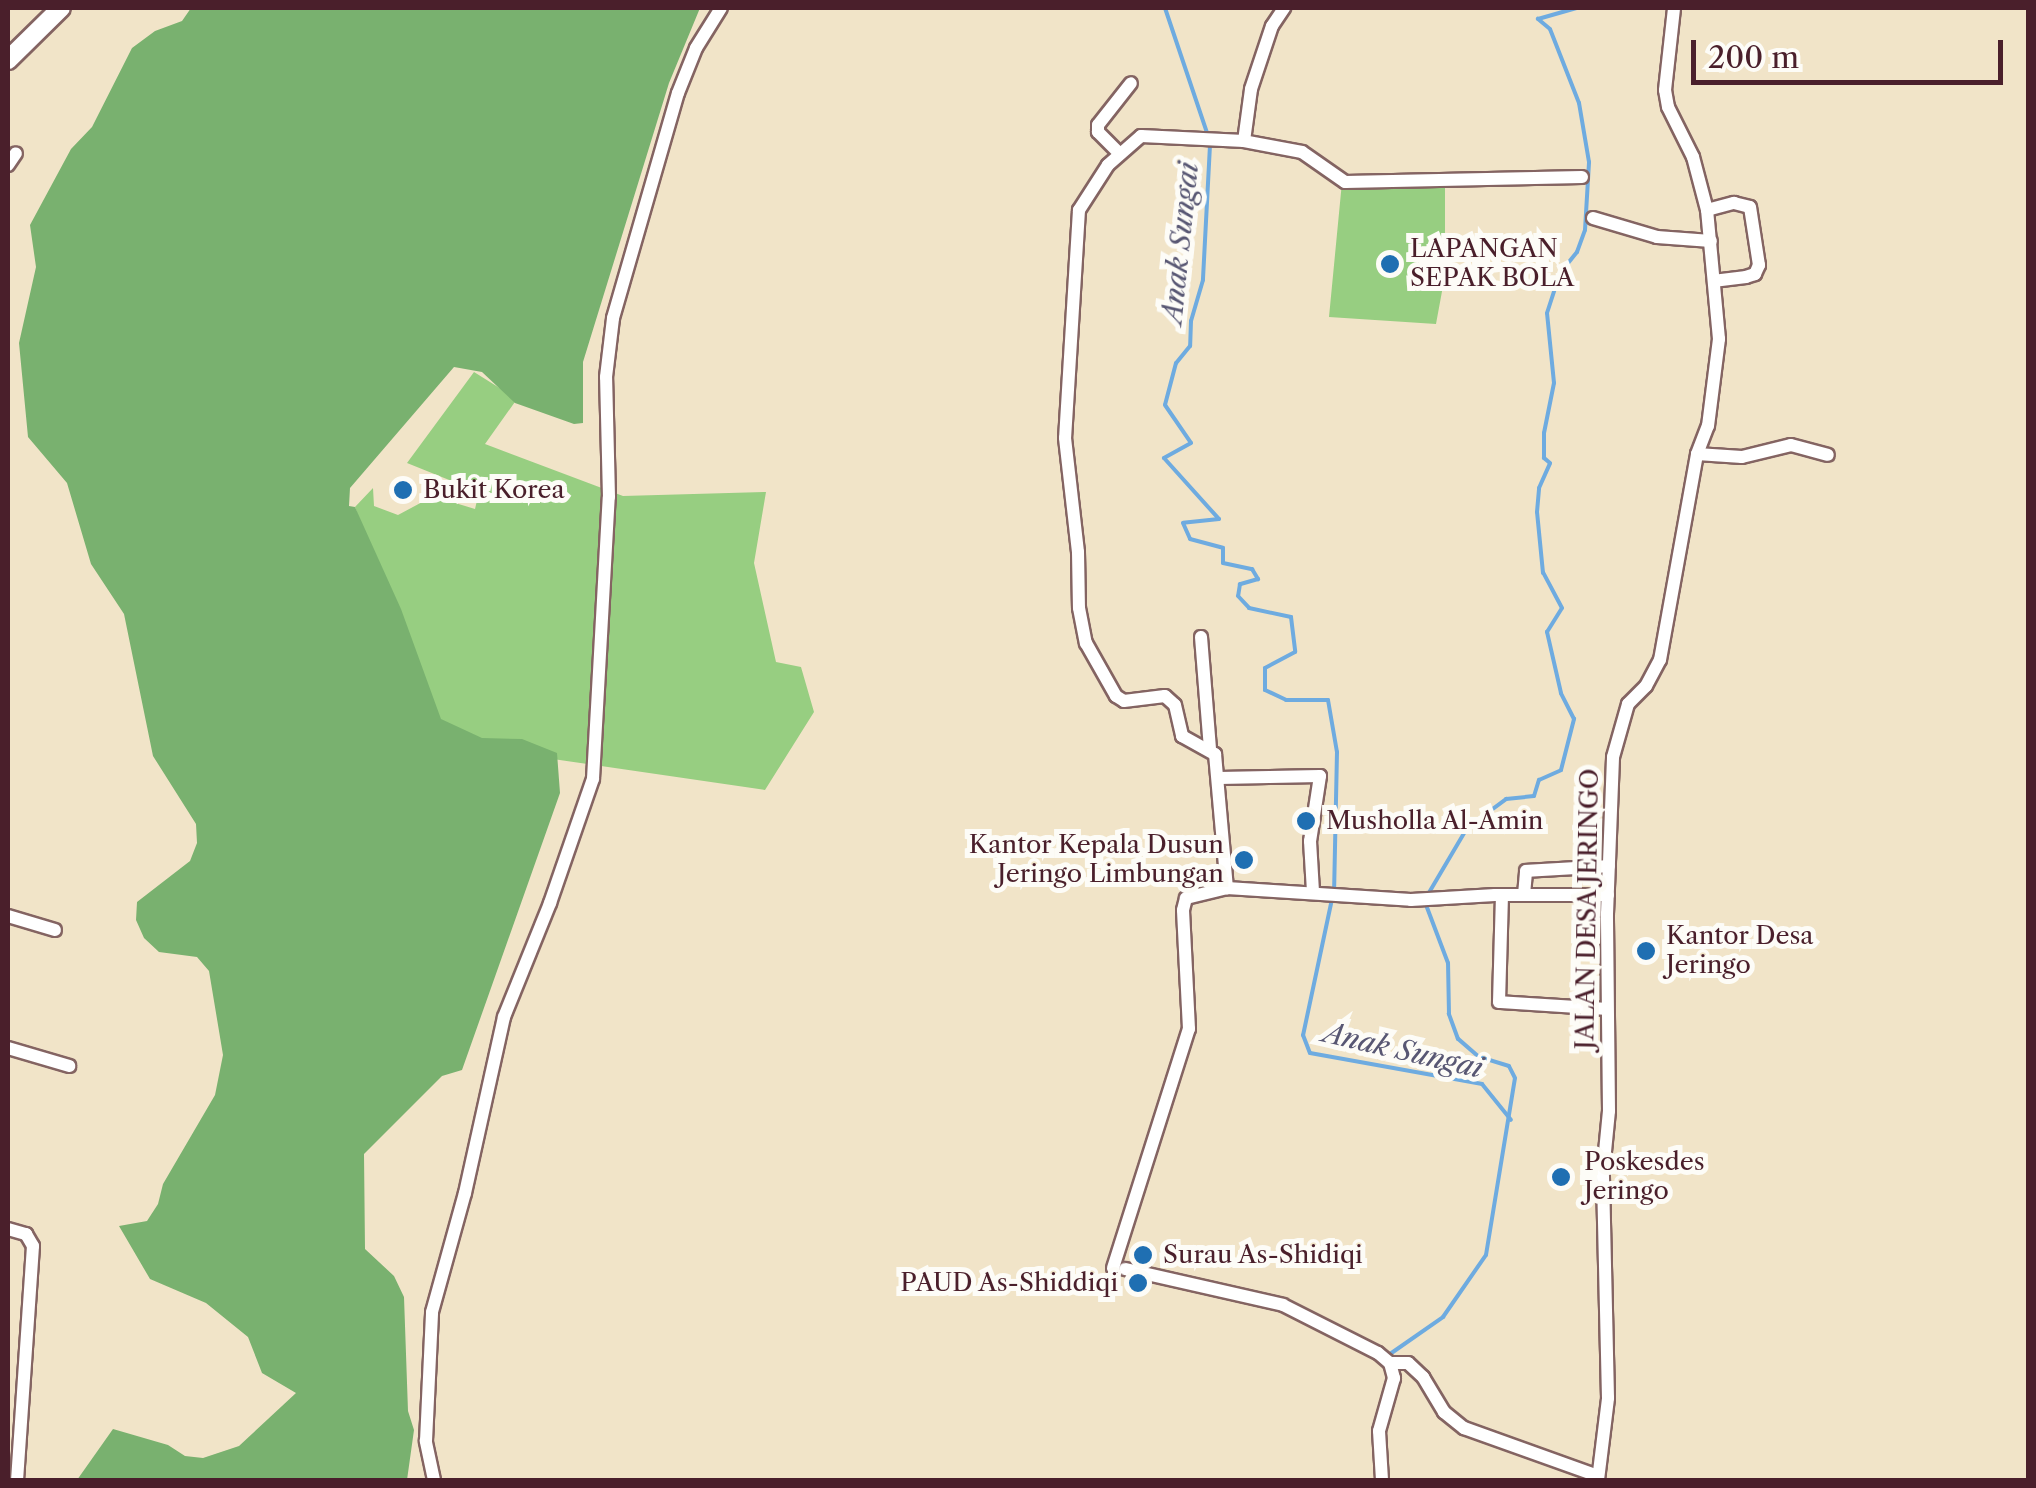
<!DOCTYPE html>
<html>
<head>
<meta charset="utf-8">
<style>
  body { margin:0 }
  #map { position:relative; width:2036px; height:1488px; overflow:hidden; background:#f1e4c8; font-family:"Libre Caslon Text",serif }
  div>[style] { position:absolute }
  .green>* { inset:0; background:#97ce81 }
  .forest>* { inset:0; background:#79b16f }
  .stream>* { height:4px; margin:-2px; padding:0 2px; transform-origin:2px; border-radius:2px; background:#6eabe0 }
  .roads { filter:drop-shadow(2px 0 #846462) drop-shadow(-2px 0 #846462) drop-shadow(0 2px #846462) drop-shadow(0 -2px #846462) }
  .street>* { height:12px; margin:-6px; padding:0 6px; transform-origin:6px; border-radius:6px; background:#fff }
  .secondary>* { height:18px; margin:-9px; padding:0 9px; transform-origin:9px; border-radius:9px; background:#fff }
  .dots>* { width:28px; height:28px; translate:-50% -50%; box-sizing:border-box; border:5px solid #fdfcf7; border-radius:50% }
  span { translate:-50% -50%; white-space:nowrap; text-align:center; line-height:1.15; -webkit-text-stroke:10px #fdfcf7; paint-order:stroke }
  .poi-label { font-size:25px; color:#4a1f2b }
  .left { translate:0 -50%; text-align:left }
  .right { translate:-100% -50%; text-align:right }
  .street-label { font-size:25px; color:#4a1f2b }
  .water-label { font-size:28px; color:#585773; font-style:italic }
  .frame { position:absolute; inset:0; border:10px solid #4a1f2b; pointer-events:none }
  .scale { position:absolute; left:1691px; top:40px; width:312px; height:45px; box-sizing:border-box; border:5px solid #4a1f2b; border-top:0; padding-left:12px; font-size:30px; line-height:35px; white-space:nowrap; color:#4a1f2b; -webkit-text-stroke:8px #fdfcf7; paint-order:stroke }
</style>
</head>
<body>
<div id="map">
  <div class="green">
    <div style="clip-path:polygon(1342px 182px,1445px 183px,1445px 241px,1450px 248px,1436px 324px,1329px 317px)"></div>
    <div style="clip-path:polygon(474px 372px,517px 399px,485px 444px,623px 496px,766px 492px,754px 563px,776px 662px,801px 667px,814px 712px,765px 790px,437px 742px,355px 507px,373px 488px,374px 506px,398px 515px,426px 500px,436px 487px,453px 494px,452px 502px,475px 509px,479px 492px,407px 463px)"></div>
  </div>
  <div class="forest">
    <div style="clip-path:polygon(191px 8px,700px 8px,669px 83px,583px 362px,583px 423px,574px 424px,515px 403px,482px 372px,454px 367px,350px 488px,349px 506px,355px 507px,401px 609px,441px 719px,482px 738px,522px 739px,557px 753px,560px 793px,462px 1070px,442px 1076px,364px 1154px,365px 1249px,394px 1276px,404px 1297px,408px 1411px,414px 1430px,407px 1480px,77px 1480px,113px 1429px,168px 1445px,185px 1456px,203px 1458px,239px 1446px,296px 1393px,262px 1373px,248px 1337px,206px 1303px,150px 1279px,119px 1226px,147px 1221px,158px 1204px,163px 1184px,215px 1095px,223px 1055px,209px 971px,197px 957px,159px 952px,144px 938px,136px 920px,137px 902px,190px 861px,197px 843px,196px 824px,153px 756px,124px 614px,91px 564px,67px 483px,28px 437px,19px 343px,36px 267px,30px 225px,71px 149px,92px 127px,132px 48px,155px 31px,182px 21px)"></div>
  </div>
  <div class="stream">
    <div style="left:1165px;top:8px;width:135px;rotate:71.4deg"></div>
    <div style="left:1210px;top:145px;width:135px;rotate:93deg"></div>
    <div style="left:1203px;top:280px;width:43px;rotate:106.3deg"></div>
    <div style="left:1191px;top:321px;width:25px;rotate:92deg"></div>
    <div style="left:1190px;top:346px;width:22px;rotate:129deg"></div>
    <div style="left:1176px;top:363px;width:43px;rotate:104.7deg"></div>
    <div style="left:1165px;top:405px;width:46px;rotate:55.6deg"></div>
    <div style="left:1191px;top:443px;width:31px;rotate:151deg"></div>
    <div style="left:1164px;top:458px;width:82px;rotate:48deg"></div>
    <div style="left:1219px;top:519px;width:36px;rotate:174deg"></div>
    <div style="left:1183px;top:523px;width:17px;rotate:66deg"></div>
    <div style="left:1190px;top:539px;width:34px;rotate:15deg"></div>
    <div style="left:1223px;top:548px;width:15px;rotate:90deg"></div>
    <div style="left:1223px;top:563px;width:30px;rotate:12deg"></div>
    <div style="left:1252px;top:569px;width:12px;rotate:59deg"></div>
    <div style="left:1258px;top:579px;width:19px;rotate:164deg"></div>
    <div style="left:1240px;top:584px;width:12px;rotate:99deg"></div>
    <div style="left:1238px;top:596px;width:16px;rotate:47deg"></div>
    <div style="left:1249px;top:608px;width:43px;rotate:12.1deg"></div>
    <div style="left:1291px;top:617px;width:35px;rotate:83deg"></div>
    <div style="left:1295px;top:652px;width:34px;rotate:152deg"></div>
    <div style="left:1265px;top:668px;width:22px;rotate:90deg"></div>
    <div style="left:1265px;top:690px;width:23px;rotate:25deg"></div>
    <div style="left:1286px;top:700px;width:42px"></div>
    <div style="left:1328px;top:700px;width:53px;rotate:80.2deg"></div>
    <div style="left:1337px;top:752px;width:138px;rotate:91.2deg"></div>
    <div style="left:1427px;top:896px;width:79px;rotate:-59.5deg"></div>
    <div style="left:1467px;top:828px;width:49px;rotate:-36.6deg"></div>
    <div style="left:1506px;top:799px;width:28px;rotate:-6deg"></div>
    <div style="left:1534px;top:796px;width:17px;rotate:-73deg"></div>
    <div style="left:1539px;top:780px;width:24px;rotate:-24deg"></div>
    <div style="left:1561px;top:770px;width:53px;rotate:-75.7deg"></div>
    <div style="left:1574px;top:719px;width:29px;rotate:-117deg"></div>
    <div style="left:1561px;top:693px;width:63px;rotate:-102.9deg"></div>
    <div style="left:1547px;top:632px;width:28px;rotate:-58deg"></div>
    <div style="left:1562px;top:608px;width:40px;rotate:-118deg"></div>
    <div style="left:1543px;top:573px;width:61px;rotate:-95.6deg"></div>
    <div style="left:1537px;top:512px;width:24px;rotate:-85deg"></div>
    <div style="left:1539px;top:488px;width:27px;rotate:-66deg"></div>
    <div style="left:1550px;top:463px;width:8px;rotate:-140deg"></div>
    <div style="left:1544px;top:458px;width:25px;rotate:-90deg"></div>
    <div style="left:1544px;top:433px;width:51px;rotate:-78.7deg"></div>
    <div style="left:1554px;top:383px;width:70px;rotate:-95.7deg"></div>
    <div style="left:1547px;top:313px;width:42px;rotate:-72deg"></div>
    <div style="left:1560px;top:273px;width:27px;rotate:-51deg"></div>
    <div style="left:1577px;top:252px;width:23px;rotate:-70deg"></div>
    <div style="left:1585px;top:230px;width:68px;rotate:-86.6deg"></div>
    <div style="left:1589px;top:162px;width:60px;rotate:-99.6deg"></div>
    <div style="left:1579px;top:103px;width:79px;rotate:-111.4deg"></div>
    <div style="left:1550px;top:29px;width:16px;rotate:-140deg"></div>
    <div style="left:1538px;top:19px;width:40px;rotate:-16deg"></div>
    <div style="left:1332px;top:899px;width:139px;rotate:102deg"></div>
    <div style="left:1303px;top:1035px;width:19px;rotate:69deg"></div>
    <div style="left:1310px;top:1053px;width:175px;rotate:10.2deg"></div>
    <div style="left:1482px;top:1084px;width:46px;rotate:51.1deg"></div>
    <div style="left:1390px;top:1354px;width:65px;rotate:-34.9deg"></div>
    <div style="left:1443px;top:1317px;width:75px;rotate:-55.3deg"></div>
    <div style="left:1486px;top:1255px;width:179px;rotate:-80.7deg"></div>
    <div style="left:1515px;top:1078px;width:13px;rotate:-117deg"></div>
    <div style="left:1509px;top:1066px;width:31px;rotate:-163deg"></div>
    <div style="left:1479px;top:1057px;width:28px;rotate:-139deg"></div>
    <div style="left:1458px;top:1039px;width:27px;rotate:-110deg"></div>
    <div style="left:1449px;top:1014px;width:51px;rotate:-91.1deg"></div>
    <div style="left:1448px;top:963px;width:65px;rotate:-110.7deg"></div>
  </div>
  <div class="roads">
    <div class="street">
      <div style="left:1244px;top:141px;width:52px;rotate:-82.3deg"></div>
      <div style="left:1251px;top:89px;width:66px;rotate:-71.6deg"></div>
      <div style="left:1272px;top:26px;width:22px;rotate:-56deg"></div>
      <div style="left:1119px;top:153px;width:30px;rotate:-135deg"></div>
      <div style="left:1098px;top:132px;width:7px;rotate:-90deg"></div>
      <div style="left:1098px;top:125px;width:53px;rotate:-51.8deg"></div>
      <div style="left:8px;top:165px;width:14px;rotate:-56deg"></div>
      <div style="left:1582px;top:177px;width:237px;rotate:178.8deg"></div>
      <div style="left:1345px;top:182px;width:52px;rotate:-145.1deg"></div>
      <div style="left:1302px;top:152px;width:59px;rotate:-169.3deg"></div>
      <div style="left:1244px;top:141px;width:103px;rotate:-177.2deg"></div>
      <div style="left:1141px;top:136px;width:44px;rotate:138.7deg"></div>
      <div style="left:1108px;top:165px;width:54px;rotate:122.8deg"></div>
      <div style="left:1079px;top:210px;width:228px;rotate:93.5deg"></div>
      <div style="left:1065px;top:438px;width:115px;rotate:83.5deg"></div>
      <div style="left:1078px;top:552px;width:56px;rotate:89deg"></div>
      <div style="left:1079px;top:608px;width:36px;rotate:79deg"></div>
      <div style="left:1086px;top:643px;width:61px;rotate:60.5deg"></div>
      <div style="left:1116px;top:696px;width:9px;rotate:32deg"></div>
      <div style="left:1124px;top:701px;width:41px;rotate:-7deg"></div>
      <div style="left:1165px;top:696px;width:13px;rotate:42deg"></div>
      <div style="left:1175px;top:705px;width:32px;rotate:77deg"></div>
      <div style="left:1182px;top:736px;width:38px;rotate:29deg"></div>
      <div style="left:1215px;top:754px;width:135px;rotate:84.9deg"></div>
      <div style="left:1227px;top:888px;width:184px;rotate:3.7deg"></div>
      <div style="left:1411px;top:900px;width:84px;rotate:-3.4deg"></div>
      <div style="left:1495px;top:895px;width:113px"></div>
      <div style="left:1707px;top:210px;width:28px;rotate:-15deg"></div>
      <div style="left:1734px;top:203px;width:16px;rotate:14deg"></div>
      <div style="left:1750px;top:207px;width:59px;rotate:81.2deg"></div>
      <div style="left:1759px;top:265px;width:10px;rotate:114deg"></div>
      <div style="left:1755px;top:274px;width:9px;rotate:162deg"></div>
      <div style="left:1746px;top:277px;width:31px;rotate:173deg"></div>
      <div style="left:1593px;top:218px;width:67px;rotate:16.5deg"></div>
      <div style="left:1657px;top:237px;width:54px;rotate:4.2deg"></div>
      <div style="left:1697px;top:454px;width:45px;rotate:3.8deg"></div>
      <div style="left:1742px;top:457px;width:50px;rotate:-13.8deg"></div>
      <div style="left:1791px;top:445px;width:38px;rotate:15deg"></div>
      <div style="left:1201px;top:637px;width:113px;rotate:85.4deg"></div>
      <div style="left:1219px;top:778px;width:101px;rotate:-1.1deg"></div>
      <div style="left:1320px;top:776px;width:66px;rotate:98.7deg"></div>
      <div style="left:1310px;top:841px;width:50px;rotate:86.6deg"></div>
      <div style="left:1502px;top:895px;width:107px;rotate:91.6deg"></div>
      <div style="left:1499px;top:1002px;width:107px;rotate:3.7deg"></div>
      <div style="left:1524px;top:895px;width:24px;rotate:-85deg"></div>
      <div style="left:1526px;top:871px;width:83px;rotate:-3.4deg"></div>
      <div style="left:8px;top:916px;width:49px;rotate:16.6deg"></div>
      <div style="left:8px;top:1048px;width:64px;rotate:16.4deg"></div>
      <div style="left:8px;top:1229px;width:19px;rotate:16deg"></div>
      <div style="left:26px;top:1234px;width:14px;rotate:60deg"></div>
      <div style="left:33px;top:1246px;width:235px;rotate:93.9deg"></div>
      <div style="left:1113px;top:1268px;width:251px;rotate:-72.4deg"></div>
      <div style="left:1189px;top:1029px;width:119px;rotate:-92.9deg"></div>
      <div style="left:1183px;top:910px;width:12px;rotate:-76deg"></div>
      <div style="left:1186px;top:898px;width:42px;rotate:-13.7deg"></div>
      <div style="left:1125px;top:1269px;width:162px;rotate:12.8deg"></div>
      <div style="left:1283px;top:1305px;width:106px;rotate:26.8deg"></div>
      <div style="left:1378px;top:1353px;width:16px;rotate:40deg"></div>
      <div style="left:1390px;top:1363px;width:16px;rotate:75deg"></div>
      <div style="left:1394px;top:1378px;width:55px;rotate:105.8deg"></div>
      <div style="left:1379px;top:1431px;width:49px;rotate:86.5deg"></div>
      <div style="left:1390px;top:1363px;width:18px"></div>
      <div style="left:1408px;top:1363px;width:21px;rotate:43deg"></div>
      <div style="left:1423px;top:1377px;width:41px;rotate:59deg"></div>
      <div style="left:1444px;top:1412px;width:26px;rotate:39deg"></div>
      <div style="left:1464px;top:1428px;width:142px;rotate:19.7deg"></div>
      <div style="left:434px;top:1480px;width:40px;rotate:-102deg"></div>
      <div style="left:426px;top:1441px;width:129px;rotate:-87.3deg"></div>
      <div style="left:432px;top:1312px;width:123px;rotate:-74.5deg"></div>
      <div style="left:465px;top:1193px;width:180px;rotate:-77.5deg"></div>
      <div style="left:504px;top:1017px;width:123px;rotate:-68deg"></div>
      <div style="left:550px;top:903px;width:131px;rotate:-70.9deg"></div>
      <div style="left:593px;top:779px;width:282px;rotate:-86.8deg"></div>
      <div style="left:609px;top:497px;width:120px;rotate:-91.4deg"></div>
      <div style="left:606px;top:377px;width:59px;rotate:-83.2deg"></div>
      <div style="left:613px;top:318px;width:234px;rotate:-73.9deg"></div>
      <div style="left:678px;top:93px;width:48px;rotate:-68.2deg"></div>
      <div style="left:696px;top:48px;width:47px;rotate:-58deg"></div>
      <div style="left:1598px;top:1480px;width:83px;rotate:-83deg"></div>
      <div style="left:1608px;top:1398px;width:226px;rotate:-91.3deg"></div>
      <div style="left:1603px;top:1172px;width:61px;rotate:-84.4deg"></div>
      <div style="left:1609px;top:1111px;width:197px;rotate:-90.6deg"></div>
      <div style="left:1607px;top:914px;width:157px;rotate:-87.8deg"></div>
      <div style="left:1613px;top:757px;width:55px;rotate:-74.2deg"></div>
      <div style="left:1628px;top:704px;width:25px;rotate:-45deg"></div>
      <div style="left:1646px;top:686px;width:30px;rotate:-62deg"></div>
      <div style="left:1660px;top:660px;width:209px;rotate:-79.8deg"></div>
      <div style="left:1697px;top:454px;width:30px;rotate:-69deg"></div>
      <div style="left:1708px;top:426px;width:88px;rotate:-82.8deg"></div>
      <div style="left:1719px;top:339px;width:130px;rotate:-95.3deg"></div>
      <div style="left:1707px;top:210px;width:55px;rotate:-104.8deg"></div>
      <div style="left:1693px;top:157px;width:56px;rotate:-116.6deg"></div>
      <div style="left:1668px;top:107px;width:17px;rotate:-100deg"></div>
      <div style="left:1665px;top:90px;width:82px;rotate:-83.7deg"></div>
    </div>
    <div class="secondary">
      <div style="left:8px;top:60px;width:74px;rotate:-44.5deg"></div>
    </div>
  </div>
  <div class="dots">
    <div style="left:1390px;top:264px;background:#1f6fb2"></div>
    <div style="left:403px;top:490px;background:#1f6fb2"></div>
    <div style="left:1306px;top:821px;background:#1f6fb2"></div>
    <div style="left:1244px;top:860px;background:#1f6fb2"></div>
    <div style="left:1646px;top:951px;background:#1f6fb2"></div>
    <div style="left:1561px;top:1177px;background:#1f6fb2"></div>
    <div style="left:1143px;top:1255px;background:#1f6fb2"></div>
    <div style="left:1138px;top:1283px;background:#1f6fb2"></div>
  </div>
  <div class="poi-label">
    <span class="left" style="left:1410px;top:264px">LAPANGAN<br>SEPAK BOLA</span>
    <span class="left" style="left:423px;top:490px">Bukit Korea</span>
    <span class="left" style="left:1326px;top:821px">Musholla Al-Amin</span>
    <span class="right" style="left:1224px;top:860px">Kantor Kepala Dusun<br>Jeringo Limbungan</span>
    <span class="left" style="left:1666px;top:951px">Kantor Desa<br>Jeringo</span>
    <span class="left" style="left:1584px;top:1177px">Poskesdes<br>Jeringo</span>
    <span class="left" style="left:1163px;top:1255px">Surau As-Shidiqi</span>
    <span class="right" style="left:1118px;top:1283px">PAUD As-Shiddiqi</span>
  </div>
  <div class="street-label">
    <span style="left:1588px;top:909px;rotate:-89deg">JALAN DESA JERINGO</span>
  </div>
  <div class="water-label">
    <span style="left:1180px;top:243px;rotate:-84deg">Anak Sungai</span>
    <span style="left:1403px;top:1050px;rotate:13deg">Anak Sungai</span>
  </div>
  <div class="frame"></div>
  <div class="scale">200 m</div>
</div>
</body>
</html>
